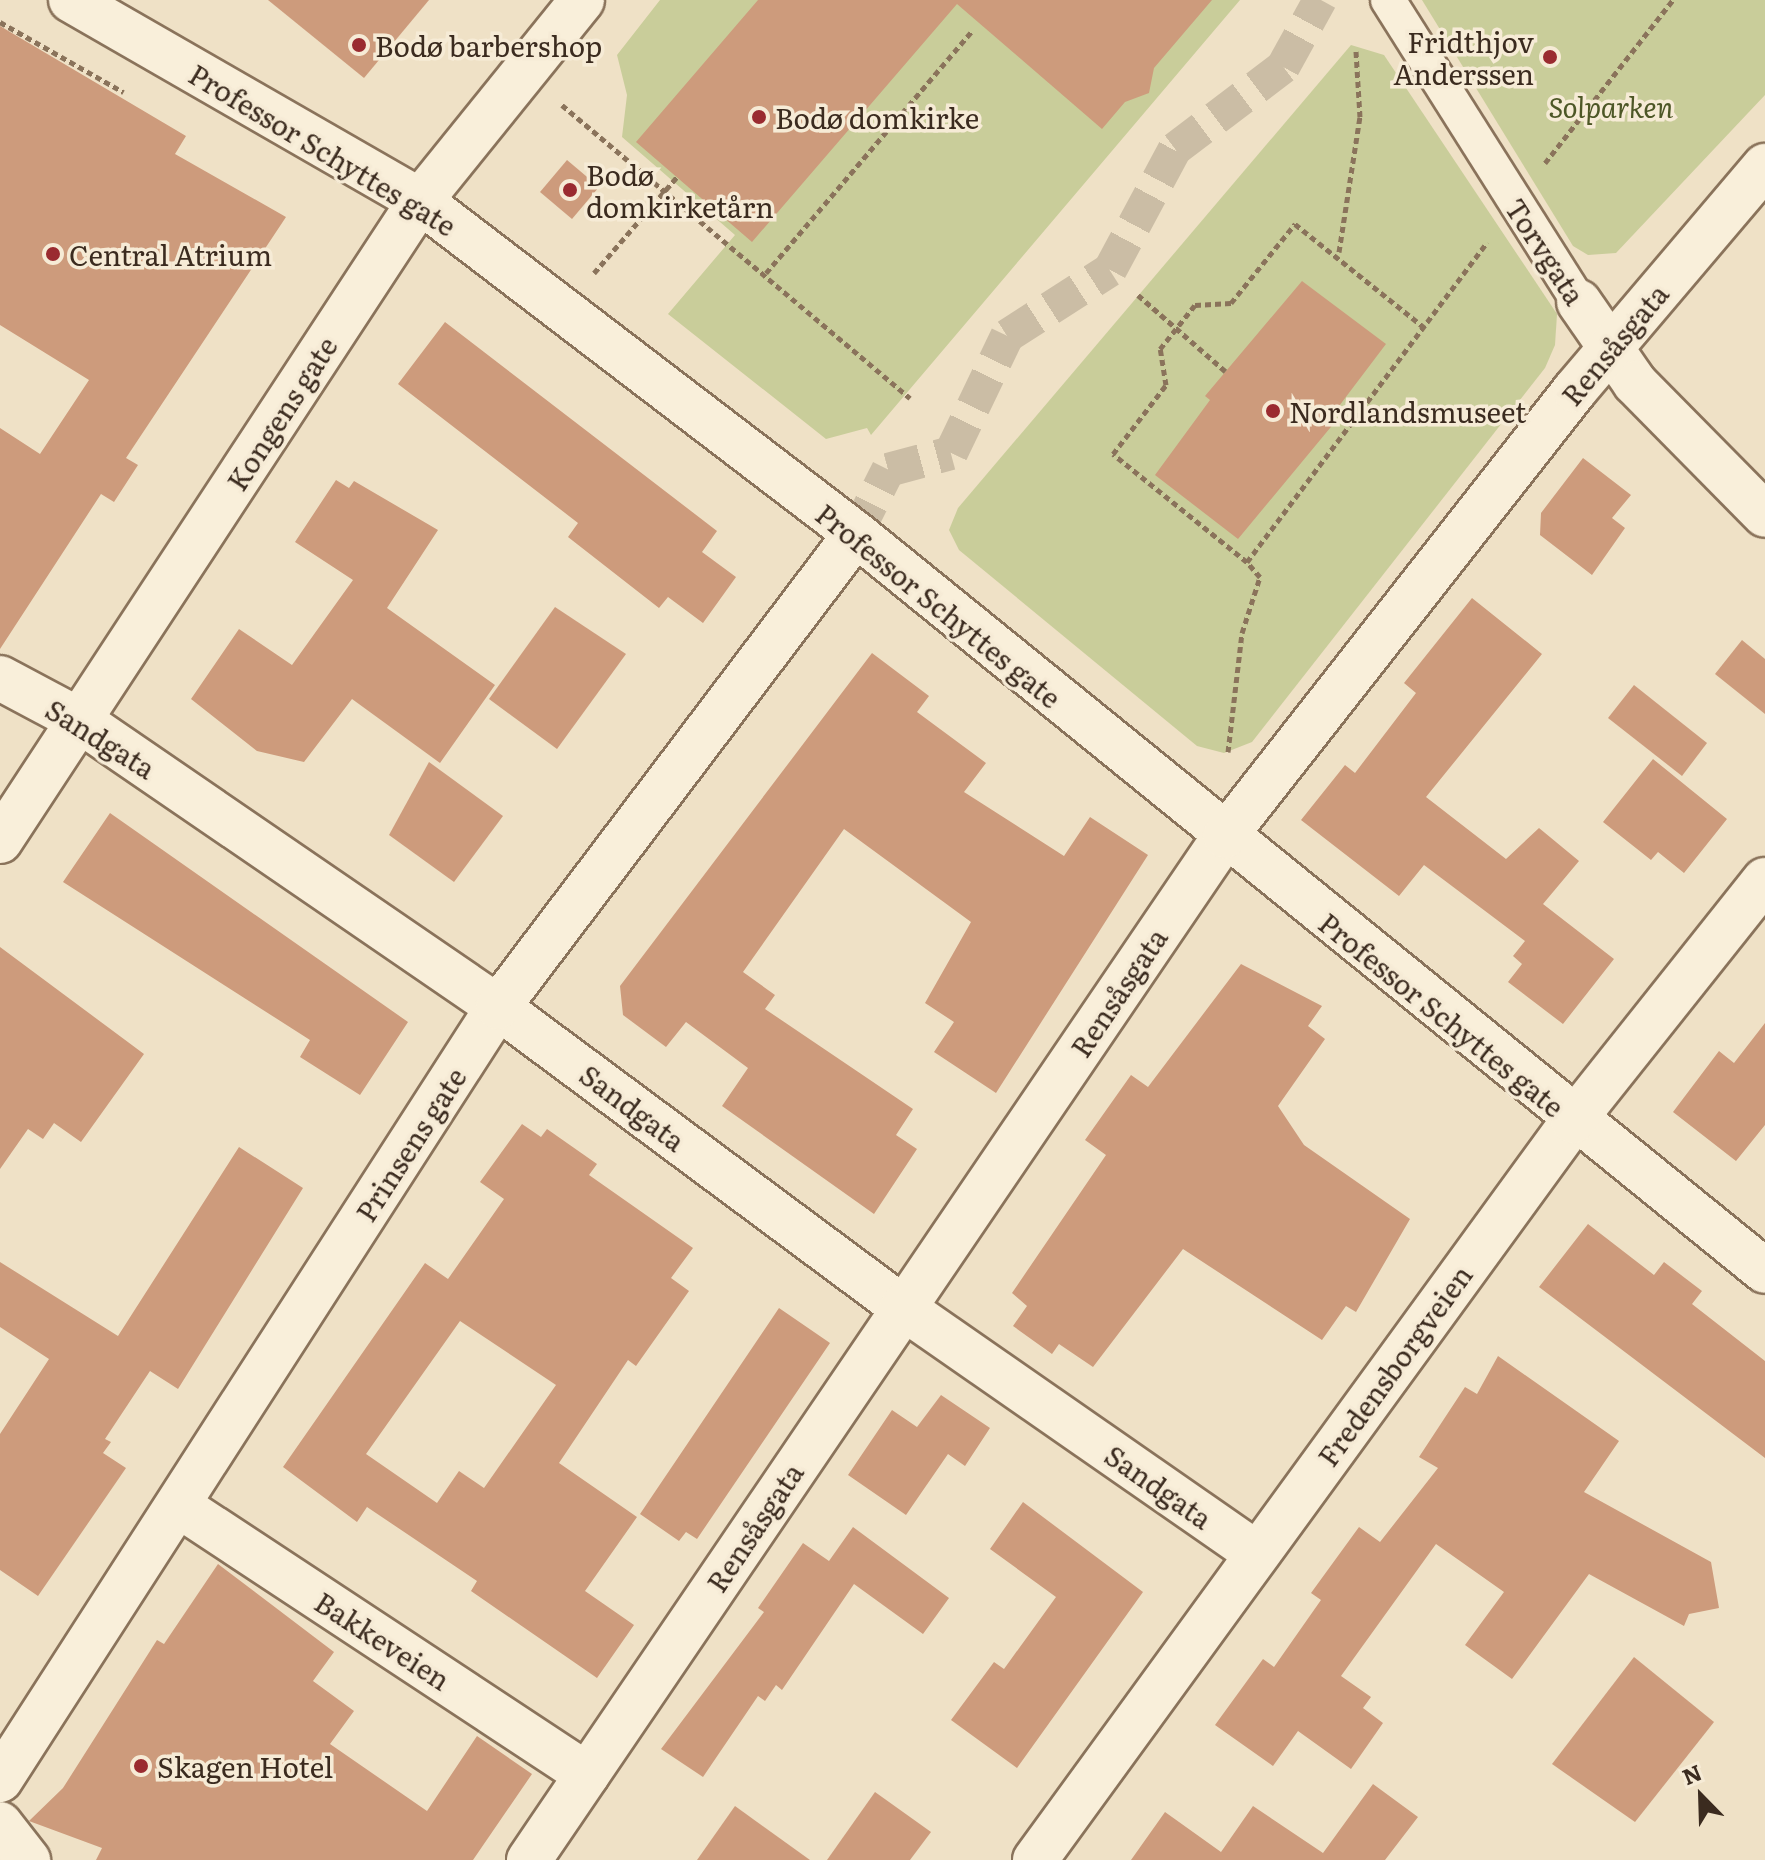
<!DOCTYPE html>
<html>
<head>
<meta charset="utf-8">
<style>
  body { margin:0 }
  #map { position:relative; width:1765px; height:1860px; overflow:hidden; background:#efe1c6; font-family:Literata,serif }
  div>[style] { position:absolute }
  .green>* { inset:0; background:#c9cd9a }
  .building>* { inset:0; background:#cd9b7c }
  .pedestrian-tunnel>* { height:34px; margin-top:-17px; transform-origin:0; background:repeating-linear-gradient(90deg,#cbbda5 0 34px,transparent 0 51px) }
  .path>* { height:5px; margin-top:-2.5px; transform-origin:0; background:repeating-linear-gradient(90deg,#8a735b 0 6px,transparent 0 10px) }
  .roads { filter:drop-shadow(2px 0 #8a735b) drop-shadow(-2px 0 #8a735b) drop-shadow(0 2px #8a735b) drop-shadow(0 -2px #8a735b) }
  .pedestrian>* { height:34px; margin:-17px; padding:0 17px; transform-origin:17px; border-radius:17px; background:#f9efda }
  .minor>* { height:44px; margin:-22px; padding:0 22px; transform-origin:22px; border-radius:22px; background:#f9efda }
  .dots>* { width:22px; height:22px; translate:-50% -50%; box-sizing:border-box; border:4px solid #f6ebd6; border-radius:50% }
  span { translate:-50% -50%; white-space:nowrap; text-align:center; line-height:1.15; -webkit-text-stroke:7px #f6ebd6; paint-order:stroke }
  .poi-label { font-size:28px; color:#3b2b1f }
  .right { translate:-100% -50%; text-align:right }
  .left { translate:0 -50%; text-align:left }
  .park-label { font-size:28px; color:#4d5726; font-style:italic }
  .street-label { font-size:28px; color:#3b2b1f }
  .north { position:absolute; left:1661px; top:1756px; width:80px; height:80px; -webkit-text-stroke:6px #f6ebd6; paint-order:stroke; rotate:337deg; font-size:22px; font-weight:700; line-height:32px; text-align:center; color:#3b2b1f }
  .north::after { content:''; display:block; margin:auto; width:28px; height:36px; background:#3b2b1f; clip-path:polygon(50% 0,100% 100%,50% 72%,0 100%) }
</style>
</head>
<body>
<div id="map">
  <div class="green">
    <div style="clip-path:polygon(660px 0,1240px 0,871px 435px,867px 428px,826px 439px,668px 314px,735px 235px,622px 137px,627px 95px,617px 55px)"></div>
    <div style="clip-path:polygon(1422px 0,1765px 0,1765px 95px,1616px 253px,1588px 255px,1573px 246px)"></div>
    <div style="clip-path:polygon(1351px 45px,1384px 55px,1557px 314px,1555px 345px,1545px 368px,1252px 742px,1224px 753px,1197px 746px,959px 550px,949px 530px,958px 508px)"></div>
  </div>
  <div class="building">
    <div style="clip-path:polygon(268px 0,429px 0,364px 78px)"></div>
    <div style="clip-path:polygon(758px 0,1212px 0,1154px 68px,1149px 93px,1125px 102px,1102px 129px,957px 4px,752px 242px,636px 142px)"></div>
    <div style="clip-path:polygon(0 26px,186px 136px,175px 154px,286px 217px,126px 458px,138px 465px,114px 502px,101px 494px,0 649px,0 428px,40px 454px,89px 380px,0 325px)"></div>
    <div style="clip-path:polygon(567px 160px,599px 187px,572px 219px,540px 192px)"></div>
    <div style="clip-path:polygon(1302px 281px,1386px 344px,1330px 418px,1335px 422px,1238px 539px,1155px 475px,1210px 400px,1205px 396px)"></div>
    <div style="clip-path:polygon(445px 322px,717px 531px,702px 552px,736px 577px,703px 623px,668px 597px,659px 608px,568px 537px,578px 523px,398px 384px)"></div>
    <div style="clip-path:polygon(1583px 458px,1631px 495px,1612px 518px,1625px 528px,1592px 575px,1540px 535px,1541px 513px)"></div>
    <div style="clip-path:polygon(336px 480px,349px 488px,354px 481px,438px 530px,387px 608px,495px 685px,440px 763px,352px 699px,304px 762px,257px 751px,191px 699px,239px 629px,292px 665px,353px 580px,295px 542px)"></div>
    <div style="clip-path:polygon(1472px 598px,1542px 654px,1426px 797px,1506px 859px,1539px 828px,1579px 861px,1543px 904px,1614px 959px,1563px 1024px,1508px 982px,1522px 964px,1513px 956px,1525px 941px,1424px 865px,1399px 896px,1301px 820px,1345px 765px,1355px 773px,1416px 693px,1404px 683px)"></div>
    <div style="clip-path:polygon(555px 607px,626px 654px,557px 749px,489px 699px)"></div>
    <div style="clip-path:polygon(1742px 640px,1765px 659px,1765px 714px,1715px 674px)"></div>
    <div style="clip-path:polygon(872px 653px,929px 696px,917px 712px,986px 763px,964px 792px,1064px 856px,1090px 817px,1148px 855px,996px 1093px,934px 1052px,954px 1022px,925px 1003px,971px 922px,844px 829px,743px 972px,775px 995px,765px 1009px,913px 1109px,896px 1135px,917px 1149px,874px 1214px,722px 1106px,748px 1068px,686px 1022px,666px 1047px,623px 1015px,620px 986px)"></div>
    <div style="clip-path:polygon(1634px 685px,1707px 743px,1682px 776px,1608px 718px)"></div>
    <div style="clip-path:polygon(1653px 759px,1727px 819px,1684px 873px,1658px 852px,1651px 860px,1603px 822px)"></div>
    <div style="clip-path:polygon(429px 762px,503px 816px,454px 882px,389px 835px)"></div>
    <div style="clip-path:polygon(110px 813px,408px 1022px,360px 1095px,300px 1057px,310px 1040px,63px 882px)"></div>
    <div style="clip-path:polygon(0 947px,144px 1054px,81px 1142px,54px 1123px,43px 1139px,28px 1129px,0 1169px)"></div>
    <div style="clip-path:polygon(1241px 964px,1322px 1006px,1308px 1026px,1325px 1039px,1278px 1106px,1304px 1145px,1410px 1219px,1356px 1312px,1346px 1306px,1322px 1340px,1183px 1249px,1093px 1367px,1059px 1344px,1052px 1354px,1013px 1326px,1027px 1306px,1012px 1293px,1106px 1155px,1085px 1140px,1131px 1075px,1148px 1087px)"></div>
    <div style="clip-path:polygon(1765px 1023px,1765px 1125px,1736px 1161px,1673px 1112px,1719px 1051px,1734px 1063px)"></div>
    <div style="clip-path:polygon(evenodd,522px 1124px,541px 1137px,547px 1129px,597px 1164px,589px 1175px,693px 1248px,671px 1278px,689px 1291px,636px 1366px,628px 1360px,559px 1463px,637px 1517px,585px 1591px,634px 1625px,597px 1678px,471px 1591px,477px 1581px,367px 1507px,357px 1522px,283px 1467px,425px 1263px,448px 1279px,504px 1199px,480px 1182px,522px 1124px,460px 1321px,556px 1385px,484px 1488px,459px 1471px,437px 1503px,366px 1454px,460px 1321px)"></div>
    <div style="clip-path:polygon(239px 1147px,303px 1188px,178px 1389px,150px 1371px,105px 1439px,111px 1442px,103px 1453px,126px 1468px,38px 1596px,0 1570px,0 1434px,49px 1359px,0 1327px,0 1262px,118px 1336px)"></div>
    <div style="clip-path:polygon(1588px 1224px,1654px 1275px,1664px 1262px,1702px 1291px,1692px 1304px,1765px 1361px,1765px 1458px,1539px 1287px)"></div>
    <div style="clip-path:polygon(779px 1308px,830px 1343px,697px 1539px,686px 1532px,679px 1541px,640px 1514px)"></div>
    <div style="clip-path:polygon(1498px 1356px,1619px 1441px,1584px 1492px,1711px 1562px,1719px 1608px,1689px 1614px,1684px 1626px,1589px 1574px,1512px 1679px,1465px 1645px,1504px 1592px,1436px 1544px,1341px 1676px,1371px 1697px,1363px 1708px,1383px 1723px,1351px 1769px,1298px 1731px,1273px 1766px,1215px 1725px,1263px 1659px,1274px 1667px,1321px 1600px,1311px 1593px,1359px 1527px,1380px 1542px,1438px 1468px,1419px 1457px,1465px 1387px,1477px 1394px)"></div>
    <div style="clip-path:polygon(941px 1395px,990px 1428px,965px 1466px,948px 1454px,906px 1515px,848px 1475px,892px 1410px,917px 1427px)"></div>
    <div style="clip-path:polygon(1023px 1502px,1143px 1592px,1017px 1768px,951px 1720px,994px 1662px,1004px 1669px,1056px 1597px,990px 1549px)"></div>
    <div style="clip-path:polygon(853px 1527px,949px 1598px,923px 1634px,854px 1584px,782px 1690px,776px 1685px,765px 1701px,758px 1696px,703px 1777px,661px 1749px,764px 1612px,758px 1608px,803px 1543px,829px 1561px)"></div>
    <div style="clip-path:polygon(218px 1564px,334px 1652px,313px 1681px,354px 1711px,330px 1744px,427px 1811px,477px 1736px,532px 1774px,473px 1860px,96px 1860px,102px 1848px,29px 1821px,63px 1788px,157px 1640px,164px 1644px)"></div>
    <div style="clip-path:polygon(1634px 1657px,1714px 1722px,1635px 1822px,1552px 1764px)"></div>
    <div style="clip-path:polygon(1373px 1784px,1418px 1817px,1385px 1860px,1131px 1860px,1165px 1812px,1221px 1852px,1253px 1806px,1323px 1853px)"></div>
    <div style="clip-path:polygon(875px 1792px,931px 1832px,910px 1860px,827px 1860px)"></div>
    <div style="clip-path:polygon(735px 1806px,810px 1860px,697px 1860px)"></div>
  </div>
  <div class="pedestrian-tunnel">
    <div style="left:856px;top:534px;width:72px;rotate:-63.4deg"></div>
    <div style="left:888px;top:470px;width:65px;rotate:-15.1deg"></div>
    <div style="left:951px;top:453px;width:130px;rotate:-64.4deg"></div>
    <div style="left:1007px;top:336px;width:122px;rotate:-32.7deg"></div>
    <div style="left:1110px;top:270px;width:137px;rotate:-61.8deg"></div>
    <div style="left:1175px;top:149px;width:136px;rotate:-37.2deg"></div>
    <div style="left:1283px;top:67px;width:77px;rotate:-61.1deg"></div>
  </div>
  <div class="path">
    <div style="left:0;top:22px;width:142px;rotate:29.6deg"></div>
    <div style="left:562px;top:105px;width:455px;rotate:40.1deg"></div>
    <div style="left:1545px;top:163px;width:207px;rotate:-51.9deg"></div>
    <div style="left:1339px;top:252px;width:137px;rotate:-81.2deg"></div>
    <div style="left:1360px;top:117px;width:66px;rotate:-93.5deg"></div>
    <div style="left:594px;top:273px;width:127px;rotate:-49.2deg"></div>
    <div style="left:766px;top:273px;width:319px;rotate:-49.6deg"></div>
    <div style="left:1138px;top:295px;width:116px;rotate:41.1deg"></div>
    <div style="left:1247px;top:562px;width:172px;rotate:-141.1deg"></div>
    <div style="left:1113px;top:454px;width:87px;rotate:-52.5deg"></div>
    <div style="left:1166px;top:385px;width:36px;rotate:-99deg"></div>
    <div style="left:1160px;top:349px;width:56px;rotate:-51.5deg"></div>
    <div style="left:1195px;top:305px;width:36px;rotate:-3deg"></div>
    <div style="left:1231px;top:303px;width:102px;rotate:-51deg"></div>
    <div style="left:1295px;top:224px;width:166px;rotate:38.7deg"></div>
    <div style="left:1228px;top:752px;width:120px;rotate:-83.3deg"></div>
    <div style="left:1242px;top:633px;width:59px;rotate:-72.2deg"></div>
    <div style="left:1260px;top:577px;width:20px;rotate:-131deg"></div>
    <div style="left:1247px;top:562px;width:400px;rotate:-53.1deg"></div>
  </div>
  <div class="roads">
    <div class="pedestrian">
      <div style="left:1388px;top:0;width:357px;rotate:57.7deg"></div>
    </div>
    <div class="minor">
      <div style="left:71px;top:0;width:403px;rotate:29.9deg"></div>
      <div style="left:420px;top:201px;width:549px;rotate:37.37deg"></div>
      <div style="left:856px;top:534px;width:1170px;rotate:39.03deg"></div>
      <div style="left:1579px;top:302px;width:98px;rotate:55.3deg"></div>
      <div style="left:1635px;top:383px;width:185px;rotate:45.4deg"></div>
      <div style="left:0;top:678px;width:89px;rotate:28deg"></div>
      <div style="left:79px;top:720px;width:508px;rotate:34.41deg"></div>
      <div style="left:498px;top:1007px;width:503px;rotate:36.6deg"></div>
      <div style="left:902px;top:1307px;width:431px;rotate:34.8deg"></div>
      <div style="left:0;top:841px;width:766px;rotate:-56.73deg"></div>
      <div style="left:420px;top:201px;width:258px;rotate:-51.1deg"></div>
      <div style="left:178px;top:1505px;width:490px;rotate:33.4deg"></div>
      <div style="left:0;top:1780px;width:920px;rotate:-57.21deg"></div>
      <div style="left:498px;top:1007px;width:593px;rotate:-52.88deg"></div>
      <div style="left:0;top:1824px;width:46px;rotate:52.1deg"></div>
      <div style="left:529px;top:1860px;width:1238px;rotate:-55.8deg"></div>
      <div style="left:1225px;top:836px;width:567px;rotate:-51.88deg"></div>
      <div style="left:1575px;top:390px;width:294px;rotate:-49.7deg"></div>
      <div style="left:1035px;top:1860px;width:914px;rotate:-53.94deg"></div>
      <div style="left:1573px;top:1121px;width:308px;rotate:-51.5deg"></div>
    </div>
  </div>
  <div class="dots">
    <div style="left:359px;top:45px;background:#9a2b30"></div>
    <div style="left:1550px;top:57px;background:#9a2b30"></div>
    <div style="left:759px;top:117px;background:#9a2b30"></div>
    <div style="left:570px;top:190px;background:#9a2b30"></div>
    <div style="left:53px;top:254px;background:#9a2b30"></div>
    <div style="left:1273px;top:411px;background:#9a2b30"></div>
    <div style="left:141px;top:1766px;background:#9a2b30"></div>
  </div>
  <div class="poi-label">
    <span class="right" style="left:1534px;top:57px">Fridthjov<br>Anderssen</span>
    <span class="left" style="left:375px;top:45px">Bodø barbershop</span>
    <span class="left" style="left:775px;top:117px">Bodø domkirke</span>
    <span class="left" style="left:586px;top:190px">Bodø<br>domkirketårn</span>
    <span class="left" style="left:69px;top:254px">Central Atrium</span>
    <span class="left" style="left:1289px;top:411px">Nordlandsmuseet</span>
    <span class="left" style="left:157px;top:1766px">Skagen Hotel</span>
  </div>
  <div class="park-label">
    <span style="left:1611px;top:106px">Solparken</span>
  </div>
  <div class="street-label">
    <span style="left:323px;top:149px;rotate:31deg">Professor Schyttes gate</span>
    <span style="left:1546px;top:251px;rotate:57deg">Torvgata</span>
    <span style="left:1614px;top:344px;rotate:-50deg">Rensåsgata</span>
    <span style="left:281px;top:413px;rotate:-57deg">Kongens gate</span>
    <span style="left:939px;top:605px;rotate:39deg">Professor Schyttes gate</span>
    <span style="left:101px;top:738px;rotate:32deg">Sandgata</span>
    <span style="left:1118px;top:992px;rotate:-56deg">Rensåsgata</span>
    <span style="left:1442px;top:1014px;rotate:39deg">Professor Schyttes gate</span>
    <span style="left:633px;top:1107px;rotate:37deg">Sandgata</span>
    <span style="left:410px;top:1144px;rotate:-57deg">Prinsens gate</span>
    <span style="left:1394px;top:1365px;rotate:-54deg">Fredensborgveien</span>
    <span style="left:1159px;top:1486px;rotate:35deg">Sandgata</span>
    <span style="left:754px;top:1527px;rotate:-56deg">Rensåsgata</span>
    <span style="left:383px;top:1640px;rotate:33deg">Bakkeveien</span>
  </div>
  <div class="north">N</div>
</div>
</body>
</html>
